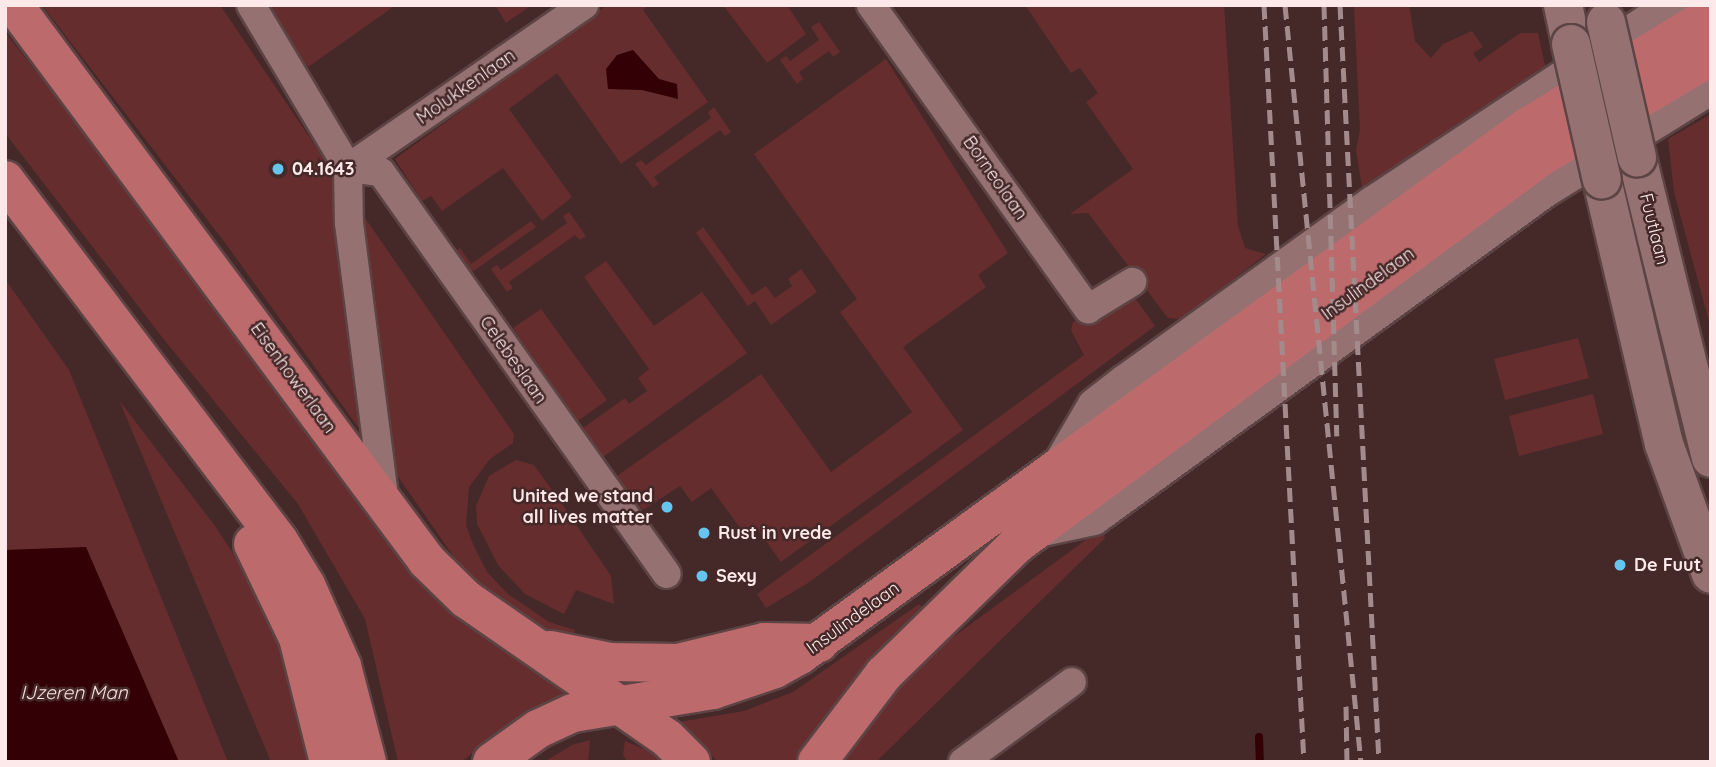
<!DOCTYPE html>
<html>
<head>
<meta charset="utf-8">
<style>
  body { margin:0 }
  #map { position:relative; width:1716px; height:767px; overflow:hidden; background:#452828; font-family:Quicksand,sans-serif }
  div>[style] { position:absolute }
  .green>* { inset:0; background:#662d2f }
  .water>* { inset:0; background:#330005 }
  .stream>* { height:8px; margin:-4px; padding:0 4px; transform-origin:4px; border-radius:4px; background:#330005 }
  .roads { filter:drop-shadow(2px 0 #5d4444) drop-shadow(-2px 0 #5d4444) drop-shadow(0 2px #5d4444) drop-shadow(0 -2px #5d4444) }
  .street>* { height:28px; margin:-14px; padding:0 14px; transform-origin:14px; border-radius:14px; background:#957271 }
  .secondary>* { height:38px; margin:-19px; padding:0 19px; transform-origin:19px; border-radius:19px; background:#957271 }
  .primary>* { height:38px; margin:-19px; padding:0 19px; transform-origin:19px; border-radius:19px; background:#bd6a6c }
  .rail>* { height:5px; margin-top:-2.5px; transform-origin:0; background:repeating-linear-gradient(90deg,#a38b8b 0 14px,transparent 0 21px) }
  .bridges { filter:drop-shadow(2px 0 #5d4444) drop-shadow(-2px 0 #5d4444) drop-shadow(0 2px #5d4444) drop-shadow(0 -2px #5d4444) }
  .secondary-bridge>* { height:38px; margin:-19px; padding:0 19px; transform-origin:19px; border-radius:19px; background:#957271 }
  .dots>* { width:19px; height:19px; translate:-50% -50%; box-sizing:border-box; border:4px solid #452828; border-radius:50% }
  span { translate:-50% -50%; white-space:nowrap; text-align:center; line-height:1.15; -webkit-text-stroke:5px #452828; paint-order:stroke }
  .street-label { font-size:18px; color:#fde9e9 }
  .poi-label { font-size:18px; color:#fde9e9; font-weight:700 }
  .left { translate:0 -50%; text-align:left }
  .right { translate:-100% -50%; text-align:right }
  .water-label { font-size:19px; color:#f6dedd; font-style:italic }
  .frame { position:absolute; inset:0; border:7px solid #fde9e9; pointer-events:none }
</style>
</head>
<body>
<div id="map">
  <div class="green">
    <div style="clip-path:polygon(42px 5px,220px 5px,337px 178px,366px 438px,226px 244px)"></div>
    <div style="clip-path:polygon(265px 5px,396px 5px,308px 67px)"></div>
    <div style="clip-path:polygon(495px 5px,532px 5px,506px 23px)"></div>
    <div style="clip-path:polygon(607px 5px,648px 5px,643px 10px,708px 102px,621px 164px,557px 73px,509px 109px,572px 197px,542px 221px,503px 168px,442px 211px,431px 196px,422px 201px,395px 159px)"></div>
    <div style="clip-path:polygon(723px 5px,787px 5px,806px 34px,767px 63px)"></div>
    <div style="clip-path:polygon(1025px 5px,1224px 5px,1238px 226px,1245px 248px,1266px 254px,1182px 319px,1168px 318px,1088px 213px,1070px 214px,1133px 169px,1086px 102px,1098px 93px,1080px 68px,1071px 73px)"></div>
    <div style="clip-path:polygon(1354px 5px,1409px 5px,1415px 41px,1431px 58px,1443px 44px,1472px 31px,1483px 47px,1473px 53px,1479px 62px,1520px 33px,1538px 33px,1546px 70px,1363px 194px,1356px 150px,1360px 130px)"></div>
    <div style="clip-path:polygon(819px 22px,840px 52px,833px 57px,829px 51px,799px 72px,803px 79px,797px 84px,780px 60px,786px 56px,790px 61px,819px 40px,811px 27px)"></div>
    <div style="clip-path:polygon(5px 32px,316px 426px,584px 689px,492px 738px,461px 762px,398px 762px,365px 619px,298px 504px,162px 337px,5px 133px)"></div>
    <div style="clip-path:polygon(886px 59px,1008px 253px,978px 275px,986px 287px,903px 347px,963px 430px,781px 562px,756px 527px,746px 536px,711px 488px,692px 502px,680px 486px,643px 510px,617px 476px,761px 374px,831px 472px,912px 412px,840px 312px,857px 299px,754px 154px)"></div>
    <div style="clip-path:polygon(714px 107px,731px 132px,725px 136px,720px 130px,654px 177px,659px 184px,653px 188px,635px 164px,641px 160px,646px 165px,711px 118px,708px 112px)"></div>
    <div style="clip-path:polygon(1711px 114px,1711px 329px,1674px 192px,1668px 139px)"></div>
    <div style="clip-path:polygon(359px 209px,514px 434px,513px 443px,490px 459px,469px 487px,466px 525px,473px 544px,487px 572px,508px 594px,549px 622px,575px 630px,573px 640px,546px 632px,468px 577px,399px 478px,387px 455px)"></div>
    <div style="clip-path:polygon(569px 212px,586px 236px,580px 240px,575px 235px,509px 282px,513px 288px,507px 292px,491px 269px,497px 265px,501px 270px,567px 223px,563px 216px)"></div>
    <div style="clip-path:polygon(531px 221px,536px 227px,472px 272px,457px 250px,460px 248px,471px 264px)"></div>
    <div style="clip-path:polygon(703px 227px,752px 295px,766px 286px,775px 298px,792px 286px,788px 279px,801px 269px,817px 292px,771px 325px,755px 301px,748px 306px,696px 233px)"></div>
    <div style="clip-path:polygon(606px 261px,654px 326px,702px 292px,747px 353px,603px 457px,583px 428px,625px 398px,629px 404px,647px 391px,638px 378px,649px 369px,584px 277px)"></div>
    <div style="clip-path:polygon(5px 279px,69px 370px,228px 762px,179px 762px,86px 548px,5px 550px)"></div>
    <div style="clip-path:polygon(1128px 288px,1155px 326px,808px 583px,766px 608px,757px 594px,1084px 355px,1071px 330px,1073px 322px)"></div>
    <div style="clip-path:polygon(541px 309px,607px 400px,578px 421px,513px 328px)"></div>
    <div style="clip-path:polygon(1578px 338px,1589px 378px,1505px 400px,1494px 359px)"></div>
    <div style="clip-path:polygon(1593px 394px,1603px 434px,1519px 456px,1509px 416px)"></div>
    <div style="clip-path:polygon(119px 400px,215px 526px,263px 599px,285px 643px,316px 762px,271px 762px)"></div>
    <div style="clip-path:polygon(516px 460px,534px 465px,567px 511px,611px 576px,614px 604px,576px 590px,564px 614px,525px 594px,498px 565px,477px 524px,476px 506px,489px 476px)"></div>
    <div style="clip-path:polygon(1102px 528px,1105px 538px,876px 762px,833px 762px,876px 704px,926px 657px)"></div>
    <div style="clip-path:polygon(919px 604px,928px 612px,799px 762px,718px 762px,679px 722px,744px 711px,793px 692px)"></div>
    <div style="clip-path:polygon(590px 740px,588px 762px,544px 762px,572px 745px)"></div>
    <div style="clip-path:polygon(625px 741px,651px 752px,663px 762px,628px 762px,623px 755px)"></div>
  </div>
  <div class="water">
    <div style="clip-path:polygon(633px 50px,659px 79px,677px 84px,678px 99px,642px 90px,608px 89px,606px 69px,617px 55px)"></div>
    <div style="clip-path:polygon(86px 547px,179px 762px,5px 762px,5px 550px)"></div>
  </div>
  <div class="stream">
    <div style="left:1259px;top:737px;width:25px;rotate:88deg"></div>
  </div>
  <div class="roads">
    <div class="street">
      <div style="left:251px;top:5px;width:190px;rotate:59.2deg"></div>
      <div style="left:348px;top:168px;width:55px;rotate:89deg"></div>
      <div style="left:349px;top:223px;width:277px;rotate:82.7deg"></div>
      <div style="left:871px;top:5px;width:374px;rotate:54.5deg"></div>
      <div style="left:1088px;top:309px;width:52px;rotate:-31.5deg"></div>
      <div style="left:348px;top:168px;width:33px;rotate:7deg"></div>
      <div style="left:381px;top:172px;width:493px;rotate:54.6deg"></div>
      <div style="left:348px;top:168px;width:287px;rotate:-34.6deg"></div>
      <div style="left:963px;top:762px;width:135px;rotate:-36.3deg"></div>
    </div>
    <div class="secondary">
      <div style="left:1563px;top:5px;width:40px;rotate:78deg"></div>
      <div style="left:1637px;top:157px;width:310px;rotate:76.2deg"></div>
      <div style="left:1602px;top:180px;width:271px;rotate:76.8deg"></div>
      <div style="left:1664px;top:444px;width:138px;rotate:70.1deg"></div>
      <div style="left:1061px;top:467px;width:69px;rotate:-59.7deg"></div>
      <div style="left:1096px;top:407px;width:39px;rotate:-38deg"></div>
      <div style="left:1127px;top:383px;width:304px;rotate:-35.8deg"></div>
      <div style="left:1374px;top:205px;width:362px;rotate:-33.5deg"></div>
      <div style="left:1038px;top:528px;width:56px;rotate:-12.3deg"></div>
      <div style="left:1093px;top:516px;width:556px;rotate:-36deg"></div>
      <div style="left:1543px;top:189px;width:198px;rotate:-31.8deg"></div>
    </div>
    <div class="primary">
      <div style="left:14px;top:5px;width:693px;rotate:53.39deg"></div>
      <div style="left:427px;top:561px;width:54px;rotate:44.3deg"></div>
      <div style="left:466px;top:599px;width:244px;rotate:34.7deg"></div>
      <div style="left:667px;top:738px;width:34px;rotate:45deg"></div>
      <div style="left:5px;top:180px;width:453px;rotate:52.8deg"></div>
      <div style="left:279px;top:541px;width:52px;rotate:58.5deg"></div>
      <div style="left:306px;top:585px;width:89px;rotate:66deg"></div>
      <div style="left:342px;top:666px;width:99px;rotate:75.4deg"></div>
      <div style="left:253px;top:544px;width:104px;rotate:64.4deg"></div>
      <div style="left:298px;top:638px;width:128px;rotate:76deg"></div>
      <div style="left:550px;top:650px;width:61px;rotate:11.3deg"></div>
      <div style="left:610px;top:662px;width:68px;rotate:0.8deg"></div>
      <div style="left:678px;top:663px;width:89px;rotate:-13.7deg"></div>
      <div style="left:764px;top:642px;width:55px;rotate:1deg"></div>
      <div style="left:492px;top:762px;width:57px;rotate:-35.7deg"></div>
      <div style="left:538px;top:729px;width:38px;rotate:-25deg"></div>
      <div style="left:573px;top:713px;width:142px;rotate:-9.3deg"></div>
      <div style="left:713px;top:690px;width:65px;rotate:-18.7deg"></div>
      <div style="left:775px;top:669px;width:29px;rotate:-29deg"></div>
      <div style="left:800px;top:655px;width:899px;rotate:-35.99deg"></div>
      <div style="left:1527px;top:127px;width:215px;rotate:-31.3deg"></div>
      <div style="left:817px;top:762px;width:111px;rotate:-52.7deg"></div>
      <div style="left:884px;top:674px;width:185px;rotate:-44.3deg"></div>
      <div style="left:1016px;top:545px;width:653px;rotate:-36.47deg"></div>
      <div style="left:1541px;top:157px;width:197px;rotate:-30.5deg"></div>
    </div>
  </div>
  <div class="rail">
    <div style="left:1264px;top:5px;width:758px;rotate:86.98deg"></div>
    <div style="left:1285px;top:5px;width:761px;rotate:84.27deg"></div>
    <div style="left:1324px;top:5px;width:431px;rotate:88.3deg"></div>
    <div style="left:1340px;top:5px;width:758px;rotate:87.05deg"></div>
    <div style="left:1346px;top:706px;width:56px;rotate:89deg"></div>
  </div>
  <div class="bridges">
    <div class="secondary-bridge">
      <div style="left:1606px;top:22px;width:139px;rotate:77.1deg"></div>
      <div style="left:1571px;top:44px;width:139px;rotate:77.2deg"></div>
    </div>
  </div>
  <div class="dots">
    <div style="left:278px;top:169px;background:#65c5ef"></div>
    <div style="left:667px;top:507px;background:#65c5ef"></div>
    <div style="left:704px;top:533px;background:#65c5ef"></div>
    <div style="left:1620px;top:565px;background:#65c5ef"></div>
    <div style="left:702px;top:576px;background:#65c5ef"></div>
  </div>
  <div class="street-label">
    <span style="left:466px;top:87px;rotate:-35deg">Molukkenlaan</span>
    <span style="left:995px;top:178px;rotate:55deg">Borneolaan</span>
    <span style="left:1654px;top:229px;rotate:76deg">Fuutlaan</span>
    <span style="left:1368px;top:284px;rotate:-36deg">Insulindelaan</span>
    <span style="left:513px;top:360px;rotate:55deg">Celebeslaan</span>
    <span style="left:293px;top:378px;rotate:54deg">Eisenhowerlaan</span>
    <span style="left:853px;top:618px;rotate:-36deg">Insulindelaan</span>
  </div>
  <div class="poi-label">
    <span class="left" style="left:292px;top:169px">04.1643</span>
    <span class="right" style="left:653px;top:507px">United we stand<br>all lives matter</span>
    <span class="left" style="left:718px;top:533px">Rust in vrede</span>
    <span class="left" style="left:1634px;top:565px">De Fuut</span>
    <span class="left" style="left:716px;top:576px">Sexy</span>
  </div>
  <div class="water-label">
    <span style="left:74px;top:693px">IJzeren Man</span>
  </div>
  <div class="frame"></div>
</div>
</body>
</html>
